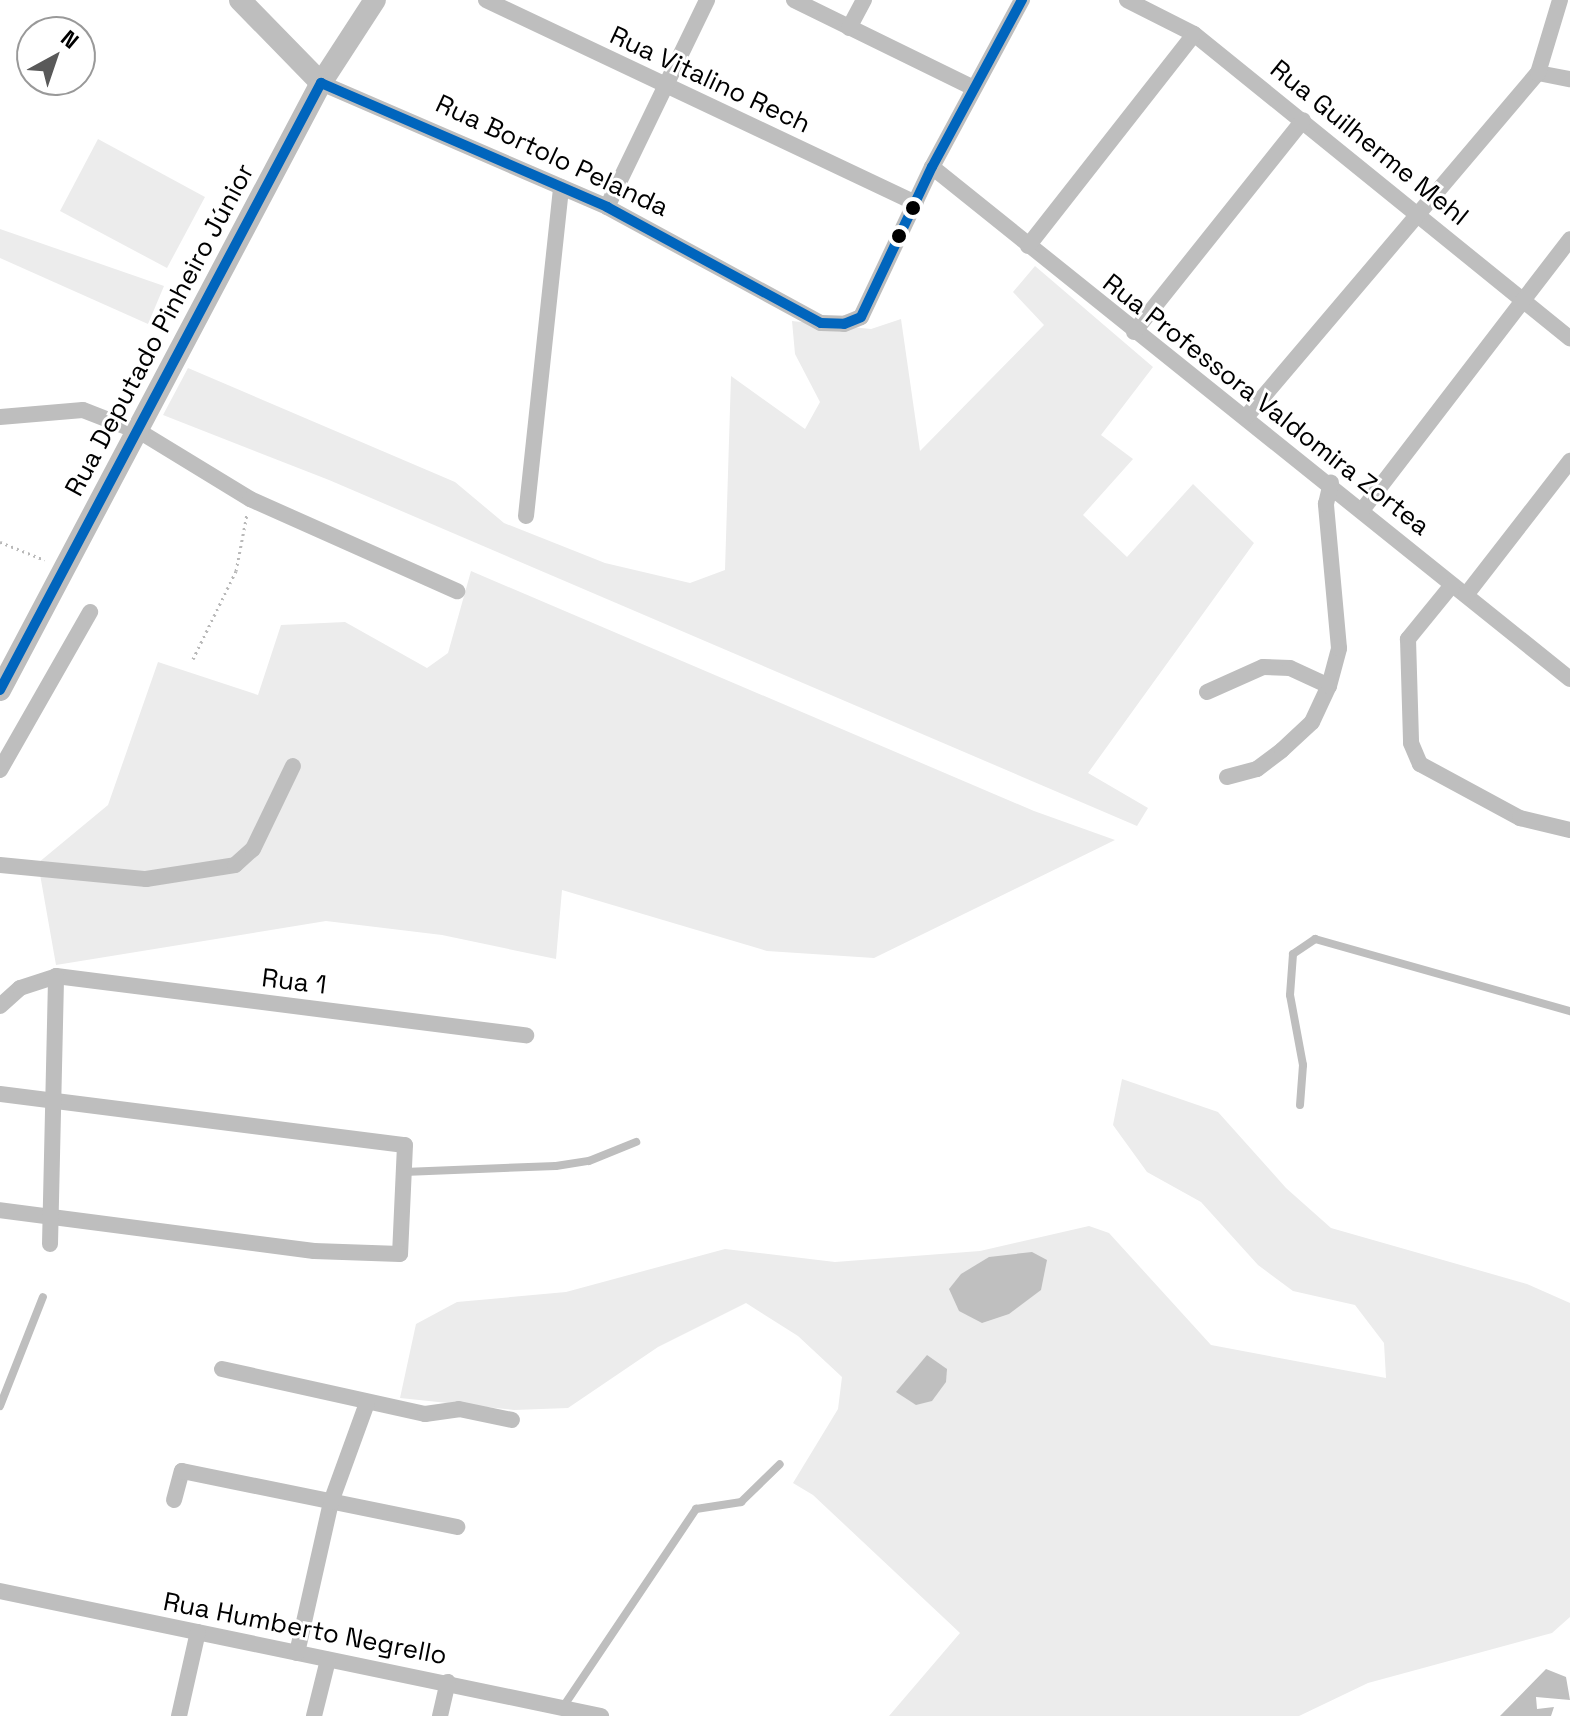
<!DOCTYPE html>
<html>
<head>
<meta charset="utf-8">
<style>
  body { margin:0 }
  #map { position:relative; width:1570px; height:1716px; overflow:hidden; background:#fff; font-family:"Space Grotesk",sans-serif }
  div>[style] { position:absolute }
  .green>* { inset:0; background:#ececec }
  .water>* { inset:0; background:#bfbfbf }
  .path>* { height:3px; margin-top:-1.5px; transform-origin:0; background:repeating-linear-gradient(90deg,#b9b9b9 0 2px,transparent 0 6px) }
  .service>* { height:8px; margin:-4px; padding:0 4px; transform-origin:4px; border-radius:4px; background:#bebebe }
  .minor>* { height:16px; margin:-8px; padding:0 8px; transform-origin:8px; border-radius:8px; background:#bebebe }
  .tertiary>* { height:22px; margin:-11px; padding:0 11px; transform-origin:11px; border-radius:11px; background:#bebebe }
  .bus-1>* { height:10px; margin:-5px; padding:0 5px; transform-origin:5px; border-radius:5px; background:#0065bd }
  .dots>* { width:22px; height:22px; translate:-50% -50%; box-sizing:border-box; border:4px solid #fff; border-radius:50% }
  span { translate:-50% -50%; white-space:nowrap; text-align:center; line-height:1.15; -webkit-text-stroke:6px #fff; paint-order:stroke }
  .street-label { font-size:26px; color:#000 }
  .north { position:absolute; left:16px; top:16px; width:80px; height:80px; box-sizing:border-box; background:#fff; border:2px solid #999; border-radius:50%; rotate:40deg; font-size:22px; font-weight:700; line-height:32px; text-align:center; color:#000 }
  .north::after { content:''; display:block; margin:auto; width:28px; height:36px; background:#595959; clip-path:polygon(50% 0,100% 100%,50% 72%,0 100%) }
</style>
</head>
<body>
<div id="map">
  <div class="green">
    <div style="clip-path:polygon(98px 139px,205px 197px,167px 268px,60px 211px)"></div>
    <div style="clip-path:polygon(0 229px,164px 286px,148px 324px,0 258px)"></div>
    <div style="clip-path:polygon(1035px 266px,1153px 367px,1101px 435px,1133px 459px,1083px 515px,1127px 557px,1193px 484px,1254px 543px,1088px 773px,1148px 808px,1137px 826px,329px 480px,163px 415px,188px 368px,455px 482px,504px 523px,605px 563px,690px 583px,725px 570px,731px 376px,805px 429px,820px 402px,795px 354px,792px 321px,871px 329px,901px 319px,920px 451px,1044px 325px,1013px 292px)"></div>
    <div style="clip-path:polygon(471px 571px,1034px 811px,1115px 840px,874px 958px,767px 951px,562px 890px,556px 959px,442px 935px,326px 921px,56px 965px,38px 863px,108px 805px,158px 662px,258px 695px,281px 625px,345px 622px,427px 668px,448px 653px)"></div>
    <div style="clip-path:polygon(1122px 1079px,1218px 1112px,1286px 1188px,1331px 1228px,1527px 1284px,1570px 1303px,1570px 1617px,1552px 1633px,1368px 1683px,1299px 1716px,889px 1716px,960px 1633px,813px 1495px,793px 1483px,838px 1409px,842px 1377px,798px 1336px,746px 1303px,658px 1347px,568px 1408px,514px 1410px,400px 1398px,416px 1324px,457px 1302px,566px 1292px,725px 1249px,835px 1262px,980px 1251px,1089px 1226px,1109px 1233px,1211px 1345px,1386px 1378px,1384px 1343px,1355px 1305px,1293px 1291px,1258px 1265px,1201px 1202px,1147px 1172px,1113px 1125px)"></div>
  </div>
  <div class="water">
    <div style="clip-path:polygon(1032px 1252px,1047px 1260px,1041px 1290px,1009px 1314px,982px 1323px,959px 1311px,949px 1289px,961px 1274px,989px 1257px)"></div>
    <div style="clip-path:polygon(927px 1355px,947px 1369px,946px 1382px,932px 1401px,916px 1405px,896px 1392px)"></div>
    <div style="clip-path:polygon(1546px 1669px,1566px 1677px,1570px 1700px,1536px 1697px,1537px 1709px,1554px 1707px,1551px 1716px,1500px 1716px)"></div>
  </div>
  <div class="path">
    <div style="left:0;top:542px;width:48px;rotate:21.8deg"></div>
    <div style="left:193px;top:659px;width:98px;rotate:-64deg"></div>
    <div style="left:236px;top:571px;width:58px;rotate:-79.1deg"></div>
  </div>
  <div class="service">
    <div style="left:1300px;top:1105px;width:40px;rotate:-85.7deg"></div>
    <div style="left:1303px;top:1065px;width:71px;rotate:-100.5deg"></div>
    <div style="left:1290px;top:995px;width:41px;rotate:-85.8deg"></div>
    <div style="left:1293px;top:954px;width:27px;rotate:-34deg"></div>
    <div style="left:1315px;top:939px;width:265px;rotate:15.8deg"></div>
    <div style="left:404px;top:1172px;width:152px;rotate:-2.3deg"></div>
    <div style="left:556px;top:1166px;width:33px;rotate:-9deg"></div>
    <div style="left:589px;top:1161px;width:51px;rotate:-22deg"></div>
    <div style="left:0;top:1406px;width:117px;rotate:-68.5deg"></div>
    <div style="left:563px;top:1707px;width:239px;rotate:-56.1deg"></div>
    <div style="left:696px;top:1509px;width:46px;rotate:-8.8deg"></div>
    <div style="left:741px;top:1502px;width:54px;rotate:-44.3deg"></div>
  </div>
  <div class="minor">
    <div style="left:486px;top:0;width:475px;rotate:25.3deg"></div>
    <div style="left:794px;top:0;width:200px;rotate:26.1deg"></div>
    <div style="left:1127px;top:0;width:75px;rotate:26.9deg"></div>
    <div style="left:1194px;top:34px;width:484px;rotate:39deg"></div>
    <div style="left:849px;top:28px;width:32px;rotate:-62deg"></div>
    <div style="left:1538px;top:73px;width:33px;rotate:11deg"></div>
    <div style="left:321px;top:83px;width:312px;rotate:23.4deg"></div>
    <div style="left:607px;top:207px;width:243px;rotate:28.5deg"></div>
    <div style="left:821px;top:323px;width:23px;rotate:2deg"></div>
    <div style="left:844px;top:324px;width:18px;rotate:-22deg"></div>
    <div style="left:861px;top:317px;width:166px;rotate:-64.7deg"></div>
    <div style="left:932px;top:167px;width:190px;rotate:-61.7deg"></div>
    <div style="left:932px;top:167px;width:818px;rotate:38.75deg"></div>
    <div style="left:607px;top:207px;width:230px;rotate:-64.2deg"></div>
    <div style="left:1028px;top:246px;width:269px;rotate:-51.9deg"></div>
    <div style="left:1134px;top:332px;width:271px;rotate:-51.4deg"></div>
    <div style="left:0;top:417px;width:83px;rotate:-4.8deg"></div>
    <div style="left:83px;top:410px;width:63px;rotate:21.3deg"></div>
    <div style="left:142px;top:433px;width:127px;rotate:31.4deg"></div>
    <div style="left:250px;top:499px;width:227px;rotate:24deg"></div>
    <div style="left:1246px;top:417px;width:451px;rotate:-49.7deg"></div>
    <div style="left:1538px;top:73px;width:76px;rotate:-73.2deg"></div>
    <div style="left:1363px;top:509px;width:340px;rotate:-52.5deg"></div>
    <div style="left:526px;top:516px;width:331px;rotate:-83.9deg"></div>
    <div style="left:1452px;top:585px;width:70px;rotate:129.2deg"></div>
    <div style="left:1408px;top:639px;width:104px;rotate:88.3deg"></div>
    <div style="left:1411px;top:743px;width:23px;rotate:67deg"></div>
    <div style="left:1420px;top:764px;width:114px;rotate:28.4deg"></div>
    <div style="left:1520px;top:818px;width:51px;rotate:13.5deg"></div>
    <div style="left:1466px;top:595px;width:170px;rotate:-52.2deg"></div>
    <div style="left:1207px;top:692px;width:61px;rotate:-24.1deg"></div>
    <div style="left:1263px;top:667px;width:27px;rotate:2deg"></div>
    <div style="left:1290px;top:668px;width:43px;rotate:24.8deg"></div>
    <div style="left:0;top:770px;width:182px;rotate:-60.3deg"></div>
    <div style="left:1227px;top:777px;width:31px;rotate:-15deg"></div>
    <div style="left:1257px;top:769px;width:31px;rotate:-37deg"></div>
    <div style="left:1282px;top:750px;width:41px;rotate:-43deg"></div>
    <div style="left:1312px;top:722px;width:40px;rotate:-65deg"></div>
    <div style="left:1329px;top:686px;width:39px;rotate:-75deg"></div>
    <div style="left:1339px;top:648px;width:145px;rotate:-95.2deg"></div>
    <div style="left:1326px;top:504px;width:22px;rotate:-77deg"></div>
    <div style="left:0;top:865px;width:147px;rotate:5.5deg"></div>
    <div style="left:146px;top:879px;width:90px;rotate:-8.9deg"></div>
    <div style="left:235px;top:865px;width:24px;rotate:-42deg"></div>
    <div style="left:253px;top:849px;width:92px;rotate:-64.3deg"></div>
    <div style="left:0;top:1006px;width:27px;rotate:-42deg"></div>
    <div style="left:20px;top:988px;width:38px;rotate:-18deg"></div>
    <div style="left:56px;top:976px;width:474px;rotate:7.2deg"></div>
    <div style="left:0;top:1094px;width:408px;rotate:7.2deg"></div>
    <div style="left:405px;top:1145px;width:109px;rotate:92.6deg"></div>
    <div style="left:400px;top:1254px;width:86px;rotate:-178deg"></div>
    <div style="left:314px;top:1251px;width:317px;rotate:-172.6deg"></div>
    <div style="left:50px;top:1244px;width:268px;rotate:-88.7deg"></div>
    <div style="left:222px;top:1369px;width:208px;rotate:12.5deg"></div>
    <div style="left:425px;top:1414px;width:34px;rotate:-8deg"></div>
    <div style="left:459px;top:1409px;width:54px;rotate:11.7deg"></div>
    <div style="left:174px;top:1500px;width:30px;rotate:-75deg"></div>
    <div style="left:182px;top:1471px;width:281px;rotate:11.5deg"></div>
    <div style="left:0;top:1591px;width:614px;rotate:11.75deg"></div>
    <div style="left:297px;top:1653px;width:155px;rotate:-77.3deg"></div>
    <div style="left:331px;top:1502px;width:105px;rotate:-70deg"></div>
    <div style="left:179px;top:1716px;width:86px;rotate:-77.3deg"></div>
    <div style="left:314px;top:1716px;width:58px;rotate:-76deg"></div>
    <div style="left:440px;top:1716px;width:35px;rotate:-77deg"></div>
  </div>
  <div class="tertiary">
    <div style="left:240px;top:0;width:116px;rotate:45.7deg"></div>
    <div style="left:0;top:690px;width:687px;rotate:-62.13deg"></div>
    <div style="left:321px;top:83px;width:99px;rotate:-57deg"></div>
  </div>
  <div class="bus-1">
    <div style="left:0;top:690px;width:687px;rotate:-62.13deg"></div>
    <div style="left:321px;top:83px;width:312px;rotate:23.4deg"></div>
    <div style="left:607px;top:207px;width:243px;rotate:28.5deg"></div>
    <div style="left:821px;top:323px;width:23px;rotate:2deg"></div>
    <div style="left:844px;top:324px;width:18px;rotate:-22deg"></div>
    <div style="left:861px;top:317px;width:166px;rotate:-64.7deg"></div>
    <div style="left:932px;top:167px;width:190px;rotate:-61.7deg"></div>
  </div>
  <div class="dots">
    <div style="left:913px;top:208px;background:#000"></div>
    <div style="left:899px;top:236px;background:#000"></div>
  </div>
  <div class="street-label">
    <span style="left:710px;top:80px;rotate:25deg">Rua Vitalino Rech</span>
    <span style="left:1369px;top:143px;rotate:39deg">Rua Guilherme Mehl</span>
    <span style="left:552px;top:156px;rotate:25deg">Rua Bortolo Pelanda</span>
    <span style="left:160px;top:330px;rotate:-62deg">Rua Deputado Pinheiro Júnior</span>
    <span style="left:1266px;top:405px;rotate:38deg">Rua Professora Valdomira Zortea</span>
    <span style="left:294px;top:982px;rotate:7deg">Rua 1</span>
    <span style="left:305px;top:1629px;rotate:11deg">Rua Humberto Negrello</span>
  </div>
  <div class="north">N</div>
</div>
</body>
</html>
